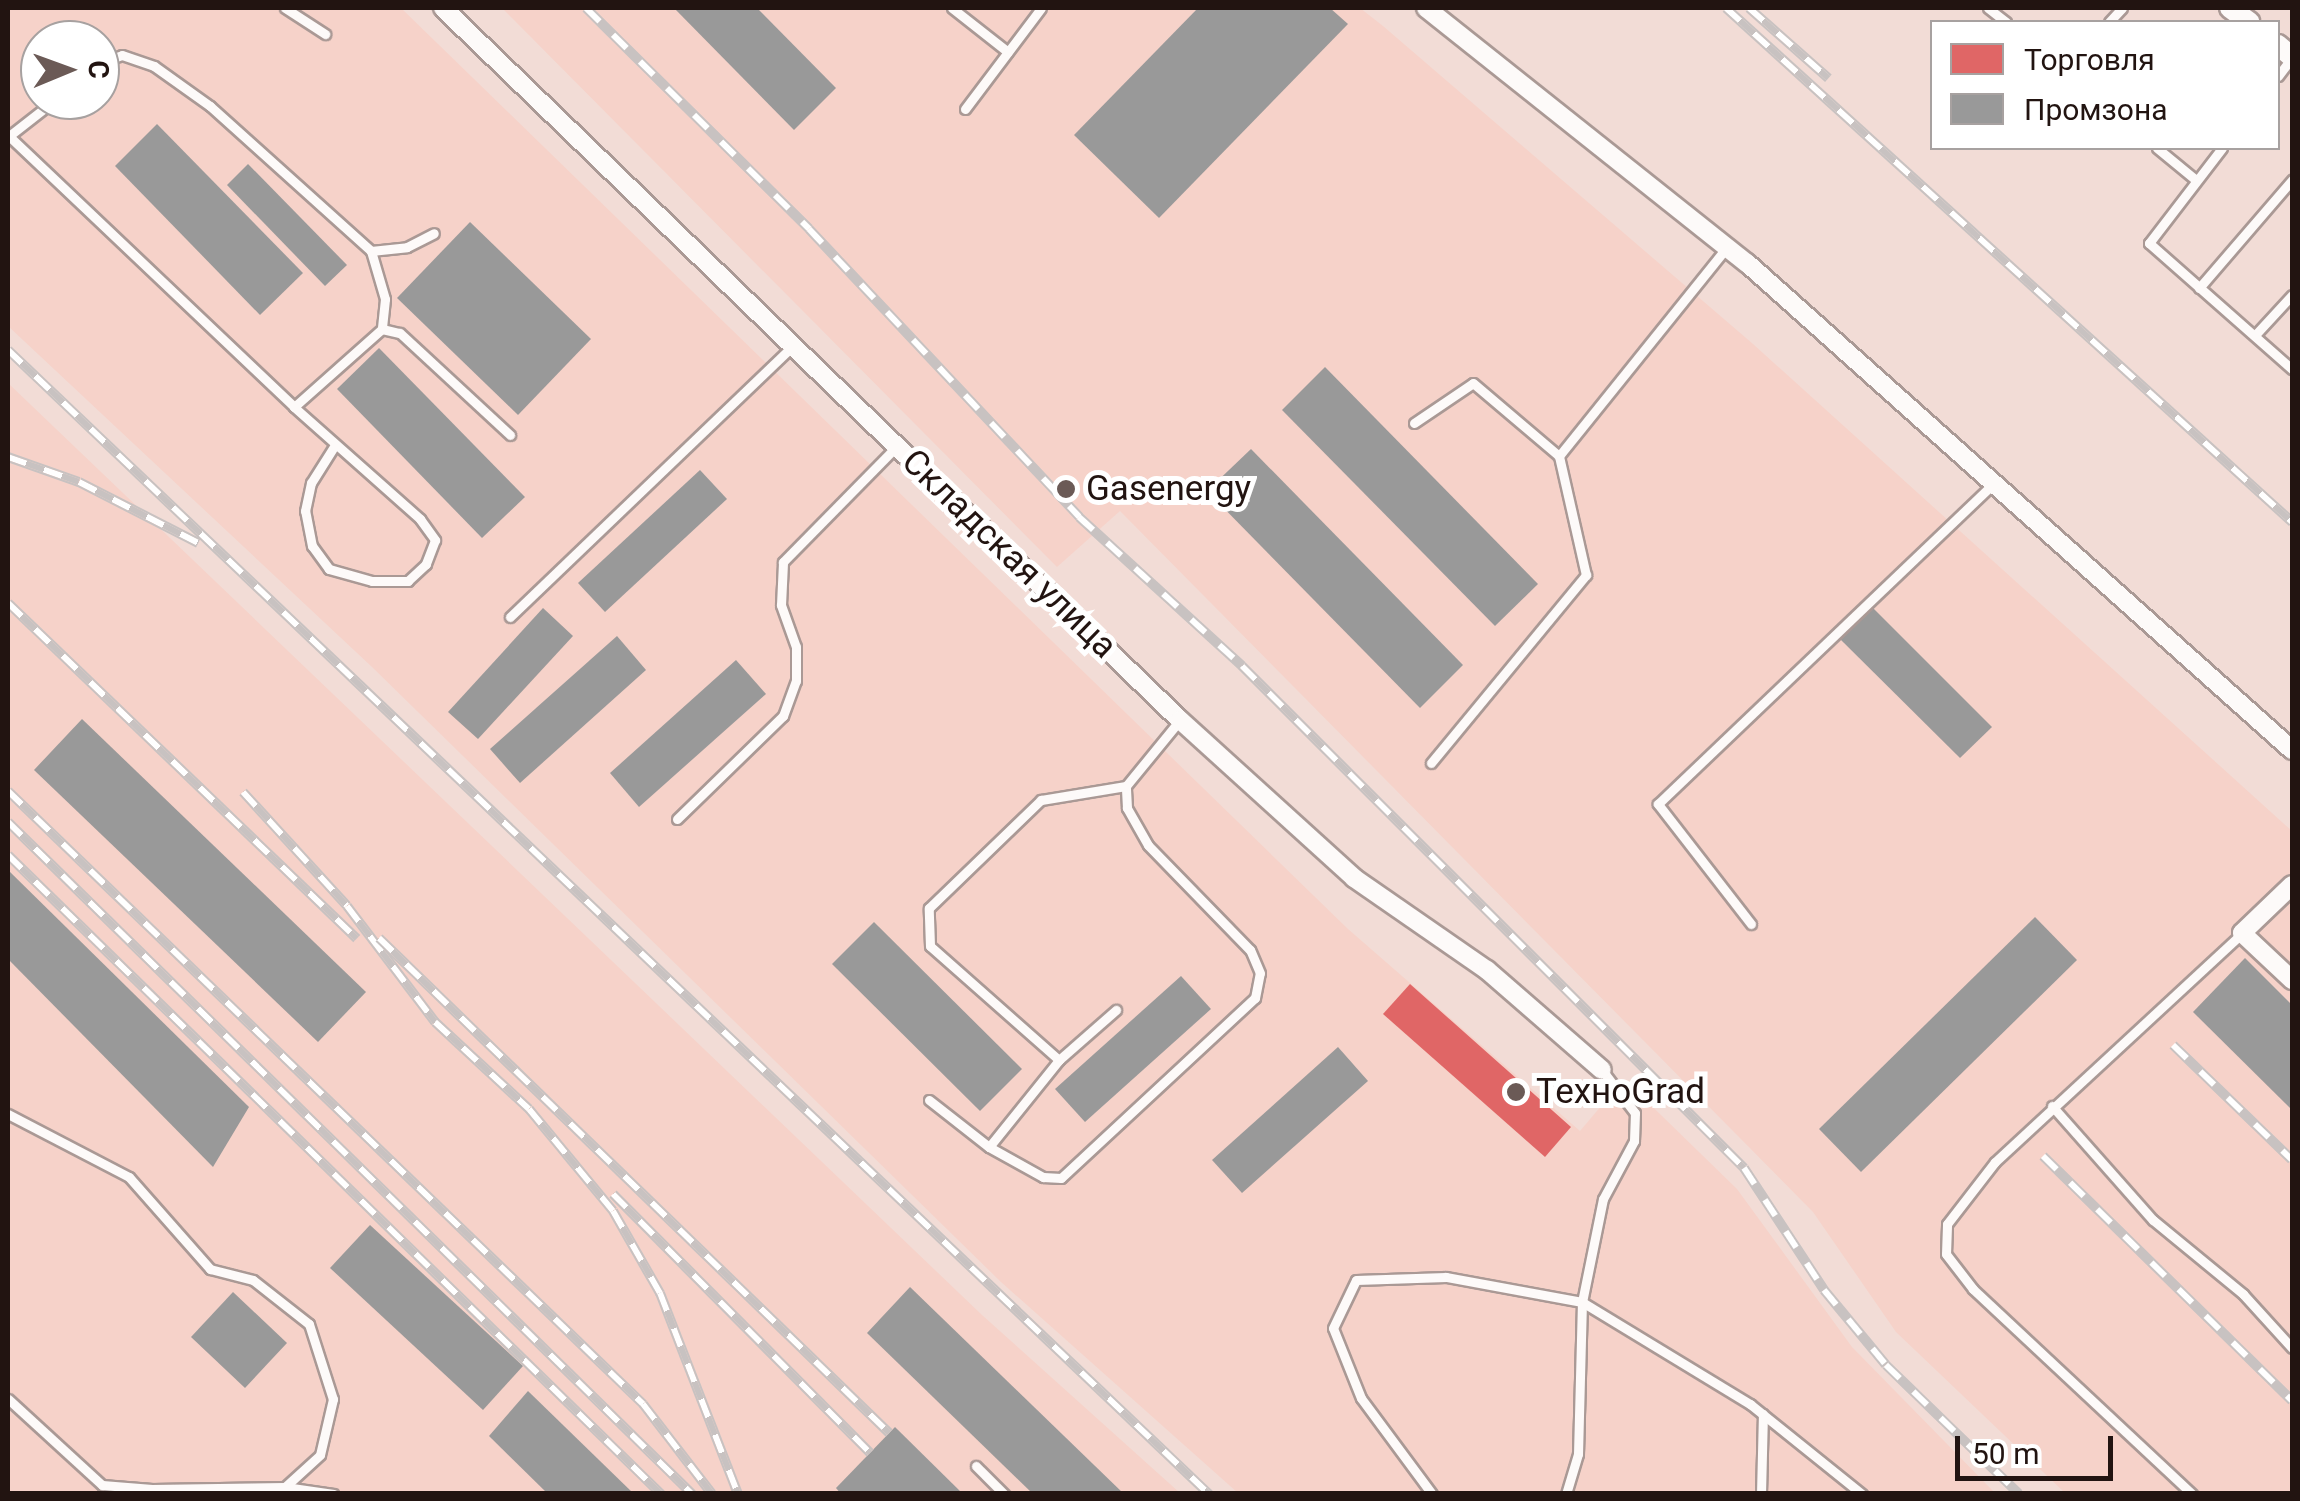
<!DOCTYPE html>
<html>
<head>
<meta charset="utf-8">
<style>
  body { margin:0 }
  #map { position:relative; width:2300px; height:1501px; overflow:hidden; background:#f2dcd6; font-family:Roboto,sans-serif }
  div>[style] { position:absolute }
  .built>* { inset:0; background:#f6d2c9 }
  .shops>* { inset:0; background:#e06666 }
  .industry>* { inset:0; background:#999 }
  .roads { filter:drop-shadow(2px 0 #aa9995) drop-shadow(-2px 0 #aa9995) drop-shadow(0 2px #aa9995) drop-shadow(0 -2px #aa9995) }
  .service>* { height:9px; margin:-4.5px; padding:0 4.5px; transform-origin:4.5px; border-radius:4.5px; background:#fdfaf9 }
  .minor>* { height:18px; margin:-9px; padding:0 9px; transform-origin:9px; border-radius:9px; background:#fdfaf9 }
  .tertiary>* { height:20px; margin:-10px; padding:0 10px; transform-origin:10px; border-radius:10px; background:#fdfaf9 }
  .rail>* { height:10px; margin-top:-5px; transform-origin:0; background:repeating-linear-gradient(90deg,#fff 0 19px,#c8c2c1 0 38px); box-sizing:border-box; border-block:2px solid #c8c2c1 }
  .dots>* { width:28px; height:28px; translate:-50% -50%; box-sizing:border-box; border:5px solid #fff; border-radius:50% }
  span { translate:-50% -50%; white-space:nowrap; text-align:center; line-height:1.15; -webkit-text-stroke:10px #fff; paint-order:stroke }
  .poi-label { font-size:35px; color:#221411 }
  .left { translate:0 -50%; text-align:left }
  .street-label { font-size:35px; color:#221411 }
  .frame { position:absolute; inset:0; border:10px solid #221411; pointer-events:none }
  .legend { position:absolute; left:1930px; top:20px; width:350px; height:130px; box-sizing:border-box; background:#fff; border:2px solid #a7a1a0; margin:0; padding:12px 18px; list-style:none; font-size:30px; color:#221411 }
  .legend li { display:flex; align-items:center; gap:20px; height:50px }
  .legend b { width:50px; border:2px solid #a7a1a0 }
  .north { position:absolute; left:20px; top:20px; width:100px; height:100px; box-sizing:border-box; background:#fff; border:2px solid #a7a1a0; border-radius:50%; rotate:89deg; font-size:28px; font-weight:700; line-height:40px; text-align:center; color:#221411 }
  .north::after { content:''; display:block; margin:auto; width:35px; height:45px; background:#6b5a56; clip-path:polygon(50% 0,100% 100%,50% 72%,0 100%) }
  .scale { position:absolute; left:1955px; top:1436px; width:158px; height:45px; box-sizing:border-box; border:5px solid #221411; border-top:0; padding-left:12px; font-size:30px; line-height:35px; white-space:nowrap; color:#221411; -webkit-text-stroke:8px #fff; paint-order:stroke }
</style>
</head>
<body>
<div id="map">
  <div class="built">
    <div style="clip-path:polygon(evenodd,8px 8px,401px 8px,1348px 929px,1580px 1131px,1624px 1079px,1737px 1189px,1852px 1347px,1995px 1493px,1238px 1493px,1001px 1282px,372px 667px,8px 326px,8px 8px,40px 40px,100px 40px,100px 100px,40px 100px,40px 40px)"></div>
    <div style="clip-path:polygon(502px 8px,1360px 8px,1383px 26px,1753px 344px,2292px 831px,2292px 1493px,2065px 1493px,1896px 1332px,1813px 1212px,1120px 511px,1057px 567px)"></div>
    <div style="clip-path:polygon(8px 383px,982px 1315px,1180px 1493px,8px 1493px)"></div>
  </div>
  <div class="shops">
    <div style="clip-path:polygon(1410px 984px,1571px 1127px,1545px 1157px,1383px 1014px)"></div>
  </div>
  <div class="industry">
    <div style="clip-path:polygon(674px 8px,757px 8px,836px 88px,794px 130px)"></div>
    <div style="clip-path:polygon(1198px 8px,1330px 8px,1348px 24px,1159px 218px,1074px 135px)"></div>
    <div style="clip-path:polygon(157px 124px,303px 273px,260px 315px,115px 166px)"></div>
    <div style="clip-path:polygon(248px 164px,347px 265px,325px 286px,227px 185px)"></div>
    <div style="clip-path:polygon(470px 222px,591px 339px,518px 415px,397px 298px)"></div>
    <div style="clip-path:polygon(379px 348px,525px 497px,482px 538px,337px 389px)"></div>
    <div style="clip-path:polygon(1325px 367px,1538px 584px,1495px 626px,1282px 410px)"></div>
    <div style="clip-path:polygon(1251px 449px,1463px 665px,1420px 708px,1207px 491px)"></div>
    <div style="clip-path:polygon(700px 470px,727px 499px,605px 612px,578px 583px)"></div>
    <div style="clip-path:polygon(1872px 607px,1992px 727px,1960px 758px,1840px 639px)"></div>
    <div style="clip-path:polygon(543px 608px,573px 636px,478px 739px,448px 712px)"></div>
    <div style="clip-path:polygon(617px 636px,646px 670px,520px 783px,490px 749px)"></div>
    <div style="clip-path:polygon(736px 660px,766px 694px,639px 807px,610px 773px)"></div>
    <div style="clip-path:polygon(82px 719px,366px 992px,318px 1042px,34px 770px)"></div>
    <div style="clip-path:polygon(8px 870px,249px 1107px,213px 1167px,8px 959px)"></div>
    <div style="clip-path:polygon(2035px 917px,2077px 960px,1861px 1172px,1819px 1129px)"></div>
    <div style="clip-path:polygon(874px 922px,1022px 1069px,980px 1111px,832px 964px)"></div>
    <div style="clip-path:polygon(2245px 958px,2292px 1005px,2292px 1110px,2193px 1012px)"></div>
    <div style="clip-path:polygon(1181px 976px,1211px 1009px,1085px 1122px,1055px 1089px)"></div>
    <div style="clip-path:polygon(1338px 1047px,1368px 1081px,1242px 1193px,1212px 1160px)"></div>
    <div style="clip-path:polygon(370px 1225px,523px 1366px,483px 1410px,330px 1268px)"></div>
    <div style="clip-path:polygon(910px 1287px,1124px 1494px,1033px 1494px,867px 1333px)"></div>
    <div style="clip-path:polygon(233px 1292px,287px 1343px,245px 1388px,191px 1337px)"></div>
    <div style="clip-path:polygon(528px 1391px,634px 1494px,548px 1494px,489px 1436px)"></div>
    <div style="clip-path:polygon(895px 1427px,963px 1494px,841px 1494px,836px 1488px)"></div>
  </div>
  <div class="roads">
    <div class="service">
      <div style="left:285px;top:8px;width:48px;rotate:33deg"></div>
      <div style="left:952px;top:8px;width:71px;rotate:38.2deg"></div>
      <div style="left:1988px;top:8px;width:23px;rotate:38deg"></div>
      <div style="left:2109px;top:22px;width:19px;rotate:-47deg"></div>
      <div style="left:100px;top:63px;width:23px;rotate:-20deg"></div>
      <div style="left:122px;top:55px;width:34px;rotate:19deg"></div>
      <div style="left:154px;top:66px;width:69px;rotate:35.5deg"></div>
      <div style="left:210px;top:106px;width:217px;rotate:42deg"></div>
      <div style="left:371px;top:251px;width:50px;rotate:73.7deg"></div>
      <div style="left:385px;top:299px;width:30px;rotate:96deg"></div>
      <div style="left:2278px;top:76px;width:21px;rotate:-53deg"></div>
      <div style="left:965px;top:109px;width:126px;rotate:-53deg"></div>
      <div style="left:9px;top:136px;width:58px;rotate:-38deg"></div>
      <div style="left:11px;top:138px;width:390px;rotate:43.5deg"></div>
      <div style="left:294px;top:407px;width:118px;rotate:-41.6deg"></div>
      <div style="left:382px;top:329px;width:18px;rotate:13deg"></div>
      <div style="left:400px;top:333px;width:150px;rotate:42.8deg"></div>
      <div style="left:2157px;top:148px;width:50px;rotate:39.4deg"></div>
      <div style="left:2222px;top:148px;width:120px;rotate:127.5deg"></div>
      <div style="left:2149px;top:243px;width:191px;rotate:41.4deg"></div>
      <div style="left:371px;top:251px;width:36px;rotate:-6deg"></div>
      <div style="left:407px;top:247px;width:30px;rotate:-27deg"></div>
      <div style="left:2199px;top:288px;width:143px;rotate:-49.3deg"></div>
      <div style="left:2256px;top:334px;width:53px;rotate:-47.3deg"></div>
      <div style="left:294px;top:407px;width:169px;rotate:41.6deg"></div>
      <div style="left:420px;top:519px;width:26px;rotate:54deg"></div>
      <div style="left:435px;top:540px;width:26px;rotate:111deg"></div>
      <div style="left:426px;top:564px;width:25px;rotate:137deg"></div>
      <div style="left:408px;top:581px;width:36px;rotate:180deg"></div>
      <div style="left:372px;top:581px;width:45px;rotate:-164.4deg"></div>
      <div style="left:329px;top:569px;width:29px;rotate:-126deg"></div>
      <div style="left:312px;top:546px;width:36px;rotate:-101deg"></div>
      <div style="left:305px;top:511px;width:29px;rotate:-78deg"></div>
      <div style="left:311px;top:483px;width:45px;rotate:-57.7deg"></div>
      <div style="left:1414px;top:423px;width:71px;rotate:-34.1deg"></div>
      <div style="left:1473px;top:383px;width:113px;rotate:40.3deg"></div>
      <div style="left:1559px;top:456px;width:268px;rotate:-51.2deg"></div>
      <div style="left:510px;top:617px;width:390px;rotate:-43.8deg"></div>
      <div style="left:1431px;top:763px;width:244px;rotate:-50.5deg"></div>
      <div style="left:1586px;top:575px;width:122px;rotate:-102.8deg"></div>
      <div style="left:677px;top:819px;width:148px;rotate:-44.2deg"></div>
      <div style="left:783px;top:716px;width:37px;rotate:-70deg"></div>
      <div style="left:796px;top:681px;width:34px;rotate:-90deg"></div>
      <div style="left:796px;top:647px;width:45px;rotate:-109.7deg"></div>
      <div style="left:781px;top:605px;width:43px;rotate:-87.3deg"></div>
      <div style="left:783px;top:562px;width:161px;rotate:-45.5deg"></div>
      <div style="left:1751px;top:924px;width:152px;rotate:-127.8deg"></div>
      <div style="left:1658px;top:804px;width:465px;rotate:-43.7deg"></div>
      <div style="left:1059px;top:1060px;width:76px;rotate:-41.3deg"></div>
      <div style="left:929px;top:1100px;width:76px;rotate:38.1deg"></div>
      <div style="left:989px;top:1147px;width:62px;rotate:29.1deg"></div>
      <div style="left:1043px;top:1177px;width:18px;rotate:3deg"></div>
      <div style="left:1061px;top:1178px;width:265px;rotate:-42.9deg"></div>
      <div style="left:1255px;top:998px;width:25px;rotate:-79deg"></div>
      <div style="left:1260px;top:973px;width:25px;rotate:-113deg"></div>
      <div style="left:1250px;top:950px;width:146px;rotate:-134.2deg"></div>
      <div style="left:1148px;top:845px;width:43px;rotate:-119.6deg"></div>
      <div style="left:1127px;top:808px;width:22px;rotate:-93deg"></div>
      <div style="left:1126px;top:786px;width:85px;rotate:-50.7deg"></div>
      <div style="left:2052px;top:1106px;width:152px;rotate:48.5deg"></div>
      <div style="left:2153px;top:1220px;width:117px;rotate:39.4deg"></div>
      <div style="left:2243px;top:1294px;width:73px;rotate:47.8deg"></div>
      <div style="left:8px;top:1114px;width:136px;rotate:27.5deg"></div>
      <div style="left:129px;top:1177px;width:123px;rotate:48.6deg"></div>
      <div style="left:210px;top:1269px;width:44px;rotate:14.3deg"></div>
      <div style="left:253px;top:1280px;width:71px;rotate:38.2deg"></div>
      <div style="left:309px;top:1324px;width:79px;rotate:72.3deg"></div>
      <div style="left:333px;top:1399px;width:57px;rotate:103.1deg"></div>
      <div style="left:320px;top:1455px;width:47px;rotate:137.6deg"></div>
      <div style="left:285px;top:1487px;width:133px;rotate:179.1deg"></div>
      <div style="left:152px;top:1489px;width:50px;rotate:-175.4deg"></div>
      <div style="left:102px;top:1485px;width:127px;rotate:-137.5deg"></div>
      <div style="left:989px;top:1147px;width:112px;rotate:-51.2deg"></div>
      <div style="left:1059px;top:1060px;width:172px;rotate:-138.5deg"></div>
      <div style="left:930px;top:946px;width:38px;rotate:-92deg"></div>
      <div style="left:929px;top:908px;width:156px;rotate:-44deg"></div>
      <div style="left:1041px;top:800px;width:86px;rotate:-9.4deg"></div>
      <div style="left:976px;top:1466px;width:40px;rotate:45deg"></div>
      <div style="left:285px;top:1487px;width:49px;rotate:8.3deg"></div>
      <div style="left:1432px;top:1494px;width:119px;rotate:-126.5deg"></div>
      <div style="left:1361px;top:1398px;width:75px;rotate:-111.8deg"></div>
      <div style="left:1333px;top:1328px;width:53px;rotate:-64.4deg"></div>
      <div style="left:1356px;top:1280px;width:90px;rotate:-1.9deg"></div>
      <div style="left:1446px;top:1277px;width:138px;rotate:10.4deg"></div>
      <div style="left:1582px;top:1302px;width:197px;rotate:31.3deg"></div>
      <div style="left:1750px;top:1404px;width:144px;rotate:38.8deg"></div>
      <div style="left:1566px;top:1494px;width:42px;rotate:-73.3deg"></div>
      <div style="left:1578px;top:1454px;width:152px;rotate:-88.5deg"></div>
      <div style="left:1582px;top:1302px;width:105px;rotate:-78.5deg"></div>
      <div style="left:1603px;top:1199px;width:66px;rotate:-61.9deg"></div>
      <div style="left:1634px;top:1141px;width:28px;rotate:-88deg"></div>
      <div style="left:1635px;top:1113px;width:54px;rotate:-127.5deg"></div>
      <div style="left:1761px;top:1494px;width:80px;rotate:-88.6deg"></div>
      <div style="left:2192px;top:1494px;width:300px;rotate:-136.9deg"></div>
      <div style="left:1973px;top:1289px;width:44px;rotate:-127.6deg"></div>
      <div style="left:1946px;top:1254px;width:30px;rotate:-88deg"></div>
      <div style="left:1947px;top:1224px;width:78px;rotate:-52.3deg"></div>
      <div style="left:1995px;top:1162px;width:337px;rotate:-42.8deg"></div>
    </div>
    <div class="minor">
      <div style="left:443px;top:8px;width:1025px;rotate:44.01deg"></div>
      <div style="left:1180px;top:720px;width:235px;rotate:42.2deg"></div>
      <div style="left:1354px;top:878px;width:162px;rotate:34.7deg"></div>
      <div style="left:1487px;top:970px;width:152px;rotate:41deg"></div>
      <div style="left:1426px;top:8px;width:410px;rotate:38.5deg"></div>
      <div style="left:1747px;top:263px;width:731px;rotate:41.78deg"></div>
      <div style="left:2292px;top:885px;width:69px;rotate:136.2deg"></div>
      <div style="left:2242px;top:933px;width:69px;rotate:43.2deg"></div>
    </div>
    <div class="tertiary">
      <div style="left:2230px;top:8px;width:24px;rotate:36deg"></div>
      <div style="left:2278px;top:45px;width:18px;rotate:41deg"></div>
    </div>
  </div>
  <div class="rail">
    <div style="left:586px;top:8px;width:314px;rotate:44.7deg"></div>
    <div style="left:809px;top:229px;width:395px;rotate:46.8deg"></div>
    <div style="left:1079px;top:517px;width:221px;rotate:42.4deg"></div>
    <div style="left:1242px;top:666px;width:710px;rotate:45deg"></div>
    <div style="left:1744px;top:1168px;width:146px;rotate:56.7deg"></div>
    <div style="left:1824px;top:1290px;width:97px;rotate:50.4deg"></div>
    <div style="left:1886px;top:1365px;width:185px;rotate:44.1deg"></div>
    <div style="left:1726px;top:8px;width:765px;rotate:42.24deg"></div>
    <div style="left:1749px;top:8px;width:106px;rotate:41.5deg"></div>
    <div style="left:8px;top:350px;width:1659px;rotate:43.61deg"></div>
    <div style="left:8px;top:457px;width:75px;rotate:19.4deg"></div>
    <div style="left:79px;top:482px;width:134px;rotate:27.1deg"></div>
    <div style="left:8px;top:603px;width:484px;rotate:43.9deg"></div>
    <div style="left:8px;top:791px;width:883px;rotate:43.99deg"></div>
    <div style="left:643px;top:1404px;width:113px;rotate:52.5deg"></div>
    <div style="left:243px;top:792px;width:154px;rotate:47.6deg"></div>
    <div style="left:347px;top:906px;width:146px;rotate:52.8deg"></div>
    <div style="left:435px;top:1022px;width:128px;rotate:42.8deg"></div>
    <div style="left:529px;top:1109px;width:132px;rotate:50.5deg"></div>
    <div style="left:613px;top:1211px;width:95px;rotate:60.2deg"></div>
    <div style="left:660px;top:1293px;width:216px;rotate:68.8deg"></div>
    <div style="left:8px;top:822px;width:959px;rotate:44.49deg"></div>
    <div style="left:8px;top:855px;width:914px;rotate:44.38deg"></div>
    <div style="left:379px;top:938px;width:711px;rotate:44.14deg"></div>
    <div style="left:2173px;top:1045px;width:165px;rotate:44deg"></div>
    <div style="left:2043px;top:1156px;width:349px;rotate:44.5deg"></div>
    <div style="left:613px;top:1194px;width:365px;rotate:45.2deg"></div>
  </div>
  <div class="dots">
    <div style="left:1066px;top:489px;background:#6b5a56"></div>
    <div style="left:1516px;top:1092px;background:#6b5a56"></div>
  </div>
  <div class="poi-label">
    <span class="left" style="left:1086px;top:489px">Gasenergy</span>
    <span class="left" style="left:1536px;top:1092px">ТехноGrad</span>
  </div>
  <div class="street-label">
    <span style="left:1009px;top:554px;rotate:44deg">Складская улица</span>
  </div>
  <div class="frame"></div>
  <ul class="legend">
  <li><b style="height:28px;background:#e06666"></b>Торговля</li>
  <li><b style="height:28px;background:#999"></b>Промзона</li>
  </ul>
  <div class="north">С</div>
  <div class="scale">50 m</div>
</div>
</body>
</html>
